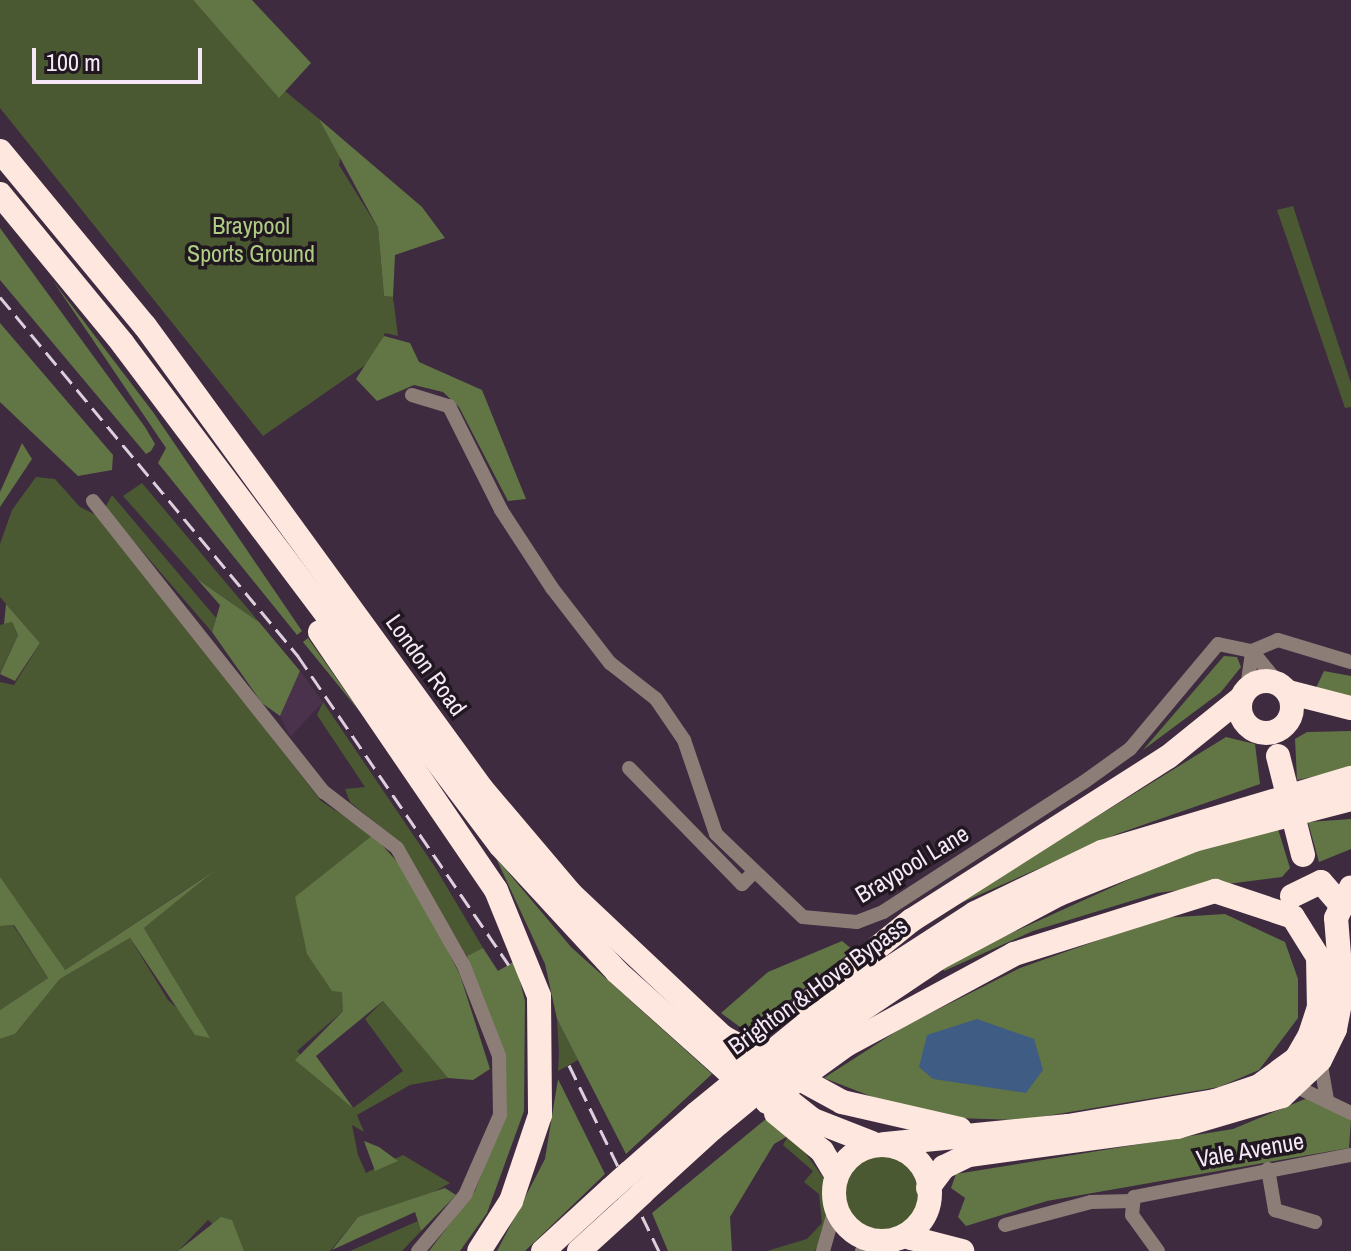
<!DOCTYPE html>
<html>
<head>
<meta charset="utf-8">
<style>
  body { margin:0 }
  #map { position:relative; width:1351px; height:1251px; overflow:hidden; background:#3e2b40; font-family:"Archivo Narrow",sans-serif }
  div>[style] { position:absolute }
  .built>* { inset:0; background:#4a324c }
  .green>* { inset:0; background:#4a5932 }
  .round { border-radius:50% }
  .forest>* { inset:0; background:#627545 }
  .water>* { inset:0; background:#3f5c84 }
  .street>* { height:14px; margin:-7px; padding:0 7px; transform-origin:7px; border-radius:7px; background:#8c7d77 }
  .highway>* { height:24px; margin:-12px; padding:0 12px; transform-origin:12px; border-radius:12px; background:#fee7df }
  .highway>.ring { margin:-12px; padding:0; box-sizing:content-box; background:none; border:24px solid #fee7df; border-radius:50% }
  .rail>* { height:3px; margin-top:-1.5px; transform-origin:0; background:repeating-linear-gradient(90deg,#ddcfde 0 16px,transparent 0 24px) }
  .highway-bridge>* { height:24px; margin:-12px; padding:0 12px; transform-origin:12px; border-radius:12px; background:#fee7df }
  span { translate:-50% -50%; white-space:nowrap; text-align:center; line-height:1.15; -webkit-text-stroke:7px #201720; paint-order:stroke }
  .park-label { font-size:24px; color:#aecc82 }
  .street-label { font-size:24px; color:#f6e9f7 }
  .scale { position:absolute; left:32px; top:48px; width:170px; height:36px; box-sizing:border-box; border:4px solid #f6e9f7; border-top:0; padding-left:10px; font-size:24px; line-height:28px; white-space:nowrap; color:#f6e9f7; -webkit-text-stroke:6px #201720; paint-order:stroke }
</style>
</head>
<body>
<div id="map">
  <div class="built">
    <div style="clip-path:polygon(300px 671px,323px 702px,290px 737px,280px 716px)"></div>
  </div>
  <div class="green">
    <div style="clip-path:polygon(0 0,193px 0,279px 97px,285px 91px,319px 119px,341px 153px,339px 165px,378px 228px,384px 296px,393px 297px,398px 336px,385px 333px,374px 359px,263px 436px,0 108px)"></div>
    <div style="clip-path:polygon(1293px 206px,1351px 383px,1351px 407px,1345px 408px,1277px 210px)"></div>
    <div style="clip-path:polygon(36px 477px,55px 479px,80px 507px,102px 518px,321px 801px,373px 835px,343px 1011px,297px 1051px,353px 1108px,403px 1071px,365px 1019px,383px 1001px,448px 1078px,410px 1085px,357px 1115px,364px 1132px,352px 1125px,358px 1155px,366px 1173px,403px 1155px,450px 1183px,414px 1203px,358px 1217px,330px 1251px,244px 1251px,208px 1220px,178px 1251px,0 1251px,0 1039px,15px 1034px,60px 979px,130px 938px,168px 1000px,209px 1037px,144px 928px,212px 872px,59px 974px,8px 900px,0 907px,0 682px,14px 685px,40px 643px,0 597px,0 544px,12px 510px)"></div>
    <div style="clip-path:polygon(142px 483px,259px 622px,197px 579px,123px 496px)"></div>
    <div style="clip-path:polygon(112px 495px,216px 618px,212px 632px,105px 508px)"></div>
    <div style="clip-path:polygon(12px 622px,18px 635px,0 673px,0 625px)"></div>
    <div style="clip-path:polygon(323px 702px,435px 867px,483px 948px,467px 956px,398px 841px,350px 802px,345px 789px,365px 787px,317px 715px)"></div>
    <div style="clip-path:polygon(13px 925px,48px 978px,0 1010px,0 926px)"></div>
    <div style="clip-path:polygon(557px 1019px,578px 1060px,558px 1071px,559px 1053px)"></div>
    <div style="clip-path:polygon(790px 1132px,828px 1184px,832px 1221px,815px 1251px,767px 1251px,807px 1239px,822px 1223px,819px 1194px,804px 1182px,813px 1171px,783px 1145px)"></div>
    <div class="round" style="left:845px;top:1154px;width:78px;height:78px"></div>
    <div style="clip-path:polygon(418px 1221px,421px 1231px,402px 1251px,350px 1251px)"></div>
  </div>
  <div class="forest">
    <div style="clip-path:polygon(193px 0,252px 0,311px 63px,279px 98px)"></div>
    <div style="clip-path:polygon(319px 119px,422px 207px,445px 238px,395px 255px,393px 297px,384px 296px,378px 228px)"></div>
    <div style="clip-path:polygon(0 228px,145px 427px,155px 444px,151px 451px,146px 454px,0 280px)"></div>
    <div style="clip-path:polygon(53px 281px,153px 412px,302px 631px,297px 635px,158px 463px,166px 448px)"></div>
    <div style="clip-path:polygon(0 323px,113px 455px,112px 470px,78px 476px,0 402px)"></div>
    <div style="clip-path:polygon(384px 336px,410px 343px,419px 362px,482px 390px,526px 499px,508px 501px,459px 407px,443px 392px,414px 385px,377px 401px,356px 379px)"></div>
    <div style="clip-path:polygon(22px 443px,32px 459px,0 507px,0 492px)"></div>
    <div style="clip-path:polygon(197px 579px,259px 622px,300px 671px,280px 716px,262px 703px,212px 632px,220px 605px)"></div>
    <div style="clip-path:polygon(6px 604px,40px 643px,15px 681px,0 674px,18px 635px,12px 622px,4px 624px)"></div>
    <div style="clip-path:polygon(308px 638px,360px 712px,303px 642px)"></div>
    <div style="clip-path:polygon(1224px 656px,1237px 657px,1241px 667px,1221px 692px,1143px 750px)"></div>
    <div style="clip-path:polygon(1324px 671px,1351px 676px,1351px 699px,1314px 692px)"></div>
    <div style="clip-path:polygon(1351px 731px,1351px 769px,1297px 780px,1295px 739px,1307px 732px)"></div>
    <div style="clip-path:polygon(1226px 737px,1255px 744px,1260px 784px,1117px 834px,947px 909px)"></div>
    <div style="clip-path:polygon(1351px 819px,1351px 849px,1319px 862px,1308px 822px)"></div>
    <div style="clip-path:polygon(1278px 829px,1290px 868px,1282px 877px,1157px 893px,1033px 931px,944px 971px,941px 965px,1185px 854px)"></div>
    <div style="clip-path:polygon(373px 835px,409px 875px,460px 975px,490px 1069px,473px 1080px,448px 1078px,383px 1001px,316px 1056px,354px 1109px,295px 1060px,343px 1011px,342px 992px,332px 991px,307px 954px,295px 897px)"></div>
    <div style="clip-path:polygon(496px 858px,571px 947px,712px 1074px,626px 1154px,557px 1019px,545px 964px)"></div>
    <div style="clip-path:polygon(214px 871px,144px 928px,210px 1038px,195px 1035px,130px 938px,60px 979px,15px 1034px,0 1039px,0 1010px,48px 978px,14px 925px,0 926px,0 877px,65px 970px)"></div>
    <div style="clip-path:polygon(1225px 914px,1285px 942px,1298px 979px,1298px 1018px,1259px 1070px,1219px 1087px,1022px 1120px,924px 1117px,824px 1078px,903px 1027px,1020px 968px,1161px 918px)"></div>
    <div style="clip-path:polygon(842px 941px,853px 950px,748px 1033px,721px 1013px,768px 972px)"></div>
    <div style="clip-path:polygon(483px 948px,498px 971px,515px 961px,525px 1001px,524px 1111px,487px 1213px,460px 1251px,429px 1251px,475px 1191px,504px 1115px,502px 1054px,467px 956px)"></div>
    <div style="clip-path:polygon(558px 1079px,605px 1174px,525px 1251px,497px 1251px,545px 1159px)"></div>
    <div style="clip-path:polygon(1310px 1097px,1351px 1120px,1349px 1148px,1047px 1201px,966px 1226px,958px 1217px,965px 1198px,951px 1188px,956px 1174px,1233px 1129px)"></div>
    <div style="clip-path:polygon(767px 1118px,788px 1136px,774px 1144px,730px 1217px,732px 1251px,668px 1251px,652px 1213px)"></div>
    <div style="clip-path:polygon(364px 1141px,379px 1147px,398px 1161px,375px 1171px)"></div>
    <div style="clip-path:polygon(445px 1188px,456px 1195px,421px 1231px,415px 1212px,332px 1250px,358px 1217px)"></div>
    <div style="clip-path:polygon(221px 1217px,232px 1220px,244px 1251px,178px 1251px)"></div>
  </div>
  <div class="water">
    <div style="clip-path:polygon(977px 1019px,1034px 1039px,1043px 1070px,1026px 1093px,933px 1079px,919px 1067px,927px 1035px)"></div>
  </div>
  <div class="street">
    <div style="left:412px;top:395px;width:39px;rotate:17deg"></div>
    <div style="left:449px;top:406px;width:116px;rotate:63.4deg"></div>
    <div style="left:501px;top:510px;width:93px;rotate:56.8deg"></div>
    <div style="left:552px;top:588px;width:95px;rotate:52.3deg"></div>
    <div style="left:610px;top:663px;width:58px;rotate:38deg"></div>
    <div style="left:656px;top:699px;width:50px;rotate:55.7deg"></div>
    <div style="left:684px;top:740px;width:99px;rotate:71.2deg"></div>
    <div style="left:716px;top:834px;width:120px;rotate:43.7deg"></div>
    <div style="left:803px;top:917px;width:54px;rotate:5.3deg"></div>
    <div style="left:857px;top:922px;width:28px;rotate:-21deg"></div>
    <div style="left:883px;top:912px;width:239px;rotate:-32.9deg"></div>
    <div style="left:1084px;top:782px;width:57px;rotate:-35.7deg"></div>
    <div style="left:1130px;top:749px;width:137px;rotate:-50deg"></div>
    <div style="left:1218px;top:644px;width:35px;rotate:12deg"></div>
    <div style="left:1252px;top:651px;width:43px;rotate:50.7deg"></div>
    <div style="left:93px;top:501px;width:372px;rotate:51.6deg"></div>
    <div style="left:324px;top:792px;width:92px;rotate:37.5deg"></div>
    <div style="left:397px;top:848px;width:136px;rotate:60.4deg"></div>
    <div style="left:464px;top:966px;width:97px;rotate:68.7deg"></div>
    <div style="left:499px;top:1056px;width:59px;rotate:89deg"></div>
    <div style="left:500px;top:1115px;width:87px;rotate:113.6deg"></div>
    <div style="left:465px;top:1195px;width:73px;rotate:130deg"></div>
    <div style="left:1252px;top:651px;width:28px;rotate:-23deg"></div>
    <div style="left:1278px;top:640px;width:76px;rotate:16.8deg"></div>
    <div style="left:1247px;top:688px;width:37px;rotate:-82deg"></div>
    <div style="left:629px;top:768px;width:162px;rotate:45.8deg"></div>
    <div style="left:742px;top:884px;width:18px;rotate:-45deg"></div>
    <div style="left:1320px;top:1060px;width:39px;rotate:80deg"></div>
    <div style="left:1295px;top:1086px;width:62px;rotate:25.7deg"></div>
    <div style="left:1268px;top:1169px;width:42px;rotate:80.3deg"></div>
    <div style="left:1275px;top:1210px;width:42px;rotate:16.7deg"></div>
    <div style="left:1005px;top:1225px;width:89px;rotate:-15deg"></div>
    <div style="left:1091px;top:1202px;width:40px;rotate:-1.4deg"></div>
    <div style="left:823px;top:1251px;width:51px;rotate:-74.1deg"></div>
    <div style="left:862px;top:1251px;width:28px;rotate:-15deg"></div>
    <div style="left:1158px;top:1251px;width:44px;rotate:-125.8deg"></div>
    <div style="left:1132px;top:1215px;width:18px;rotate:-84deg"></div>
    <div style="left:1134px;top:1197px;width:221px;rotate:-11deg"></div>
  </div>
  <div class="highway">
    <div style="left:0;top:151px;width:227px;rotate:50.4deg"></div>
    <div style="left:145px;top:326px;width:573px;rotate:53.95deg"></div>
    <div style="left:482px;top:789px;width:138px;rotate:49.7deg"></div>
    <div style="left:571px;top:894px;width:209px;rotate:43.3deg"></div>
    <div style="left:723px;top:1037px;width:21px;rotate:65deg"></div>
    <div style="left:732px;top:1056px;width:103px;rotate:38.3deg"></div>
    <div style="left:813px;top:1120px;width:63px;rotate:21.3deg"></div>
    <div style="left:0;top:194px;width:194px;rotate:50.6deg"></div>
    <div style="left:123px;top:344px;width:627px;rotate:53.04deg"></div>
    <div style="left:500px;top:845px;width:173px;rotate:47.3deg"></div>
    <div style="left:617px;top:972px;width:164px;rotate:41.8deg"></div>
    <div style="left:320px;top:632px;width:312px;rotate:55.7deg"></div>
    <div style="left:496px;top:890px;width:114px;rotate:67.9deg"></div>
    <div style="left:539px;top:996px;width:119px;rotate:89.5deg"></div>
    <div style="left:540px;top:1115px;width:91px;rotate:108.6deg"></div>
    <div style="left:511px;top:1201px;width:59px;rotate:122.6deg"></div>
    <div class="ring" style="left:1240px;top:681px;width:28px;height:28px"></div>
    <div style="left:1288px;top:692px;width:65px;rotate:14.3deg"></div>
    <div style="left:1292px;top:896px;width:32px;rotate:-26deg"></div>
    <div style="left:1321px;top:882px;width:29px;rotate:49deg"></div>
    <div style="left:804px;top:1007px;width:139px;rotate:-38.9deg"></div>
    <div style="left:912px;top:920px;width:303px;rotate:-32.5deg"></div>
    <div style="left:1168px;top:757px;width:94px;rotate:-38.9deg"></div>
    <div style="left:816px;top:1016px;width:189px;rotate:-32.9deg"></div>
    <div style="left:975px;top:913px;width:141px;rotate:-25.7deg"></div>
    <div style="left:1102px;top:852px;width:260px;rotate:-16.6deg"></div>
    <div style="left:833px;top:1029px;width:125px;rotate:-33.9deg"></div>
    <div style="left:937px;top:959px;width:138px;rotate:-28deg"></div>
    <div style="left:1059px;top:894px;width:145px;rotate:-21.8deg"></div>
    <div style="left:1194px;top:840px;width:162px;rotate:-14.6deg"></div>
    <div style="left:723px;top:1037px;width:136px;rotate:28.6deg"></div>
    <div style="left:842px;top:1102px;width:121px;rotate:12.9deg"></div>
    <div style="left:846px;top:1045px;width:191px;rotate:-28.4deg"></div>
    <div style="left:1014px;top:954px;width:211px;rotate:-17.4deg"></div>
    <div style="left:1215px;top:891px;width:82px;rotate:18.4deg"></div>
    <div style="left:1293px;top:917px;width:47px;rotate:58deg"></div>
    <div style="left:1318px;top:957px;width:50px;rotate:88.9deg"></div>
    <div style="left:1319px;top:1007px;width:29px;rotate:108deg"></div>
    <div style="left:1310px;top:1035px;width:28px;rotate:120deg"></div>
    <div style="left:1296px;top:1059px;width:46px;rotate:143.9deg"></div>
    <div style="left:1259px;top:1086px;width:46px;rotate:161.2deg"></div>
    <div style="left:1215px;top:1101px;width:149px;rotate:170.3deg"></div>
    <div style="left:1068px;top:1126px;width:186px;rotate:174.4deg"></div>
    <div style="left:776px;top:1113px;width:60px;rotate:39.6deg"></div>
    <div style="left:822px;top:1151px;width:26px;rotate:59deg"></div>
    <div class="ring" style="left:834px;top:1145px;width:72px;height:72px"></div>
    <div style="left:630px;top:1172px;width:89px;rotate:-41.4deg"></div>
    <div style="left:928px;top:1188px;width:26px;rotate:-53deg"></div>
    <div style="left:944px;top:1167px;width:28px;rotate:-26deg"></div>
    <div style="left:969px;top:1155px;width:210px;rotate:-7.7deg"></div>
    <div style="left:1177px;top:1127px;width:109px;rotate:-16.4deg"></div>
    <div style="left:1282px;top:1096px;width:52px;rotate:-43.5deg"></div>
    <div style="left:1320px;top:1060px;width:34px;rotate:-64deg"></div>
    <div style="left:1335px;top:1029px;width:38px;rotate:-79deg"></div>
    <div style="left:1342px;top:992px;width:74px;rotate:-94.6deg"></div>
    <div style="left:1336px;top:918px;width:34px;rotate:-64deg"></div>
    <div style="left:642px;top:1193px;width:95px;rotate:-42.4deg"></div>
    <div style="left:911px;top:1238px;width:53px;rotate:14.3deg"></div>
    <div style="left:543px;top:1251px;width:92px;rotate:-42.4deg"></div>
    <div style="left:579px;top:1251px;width:61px;rotate:-42.3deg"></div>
  </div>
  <div class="rail">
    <div style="left:0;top:297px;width:467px;rotate:50.3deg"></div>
    <div style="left:298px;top:656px;width:374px;rotate:55.7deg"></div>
    <div style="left:569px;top:1065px;width:207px;rotate:64.2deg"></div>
  </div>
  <div class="highway-bridge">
    <div style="left:1278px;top:756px;width:102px;rotate:75.8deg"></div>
    <div style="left:767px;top:1102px;width:97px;rotate:-35.8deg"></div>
    <div style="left:697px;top:1113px;width:154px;rotate:-39.2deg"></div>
    <div style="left:712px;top:1129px;width:157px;rotate:-39.6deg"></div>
    <div style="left:611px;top:1189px;width:25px;rotate:-42deg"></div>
    <div style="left:624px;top:1210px;width:25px;rotate:-43deg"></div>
  </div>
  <div class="park-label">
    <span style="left:251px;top:240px">Braypool<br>Sports Ground</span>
  </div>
  <div class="street-label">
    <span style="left:426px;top:665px;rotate:54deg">London Road</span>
    <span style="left:912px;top:864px;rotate:-31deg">Braypool Lane</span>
    <span style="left:818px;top:986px;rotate:-36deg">Brighton &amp; Hove Bypass</span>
    <span style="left:1250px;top:1150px;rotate:-10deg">Vale Avenue</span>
  </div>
  <div class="scale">100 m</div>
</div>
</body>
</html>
